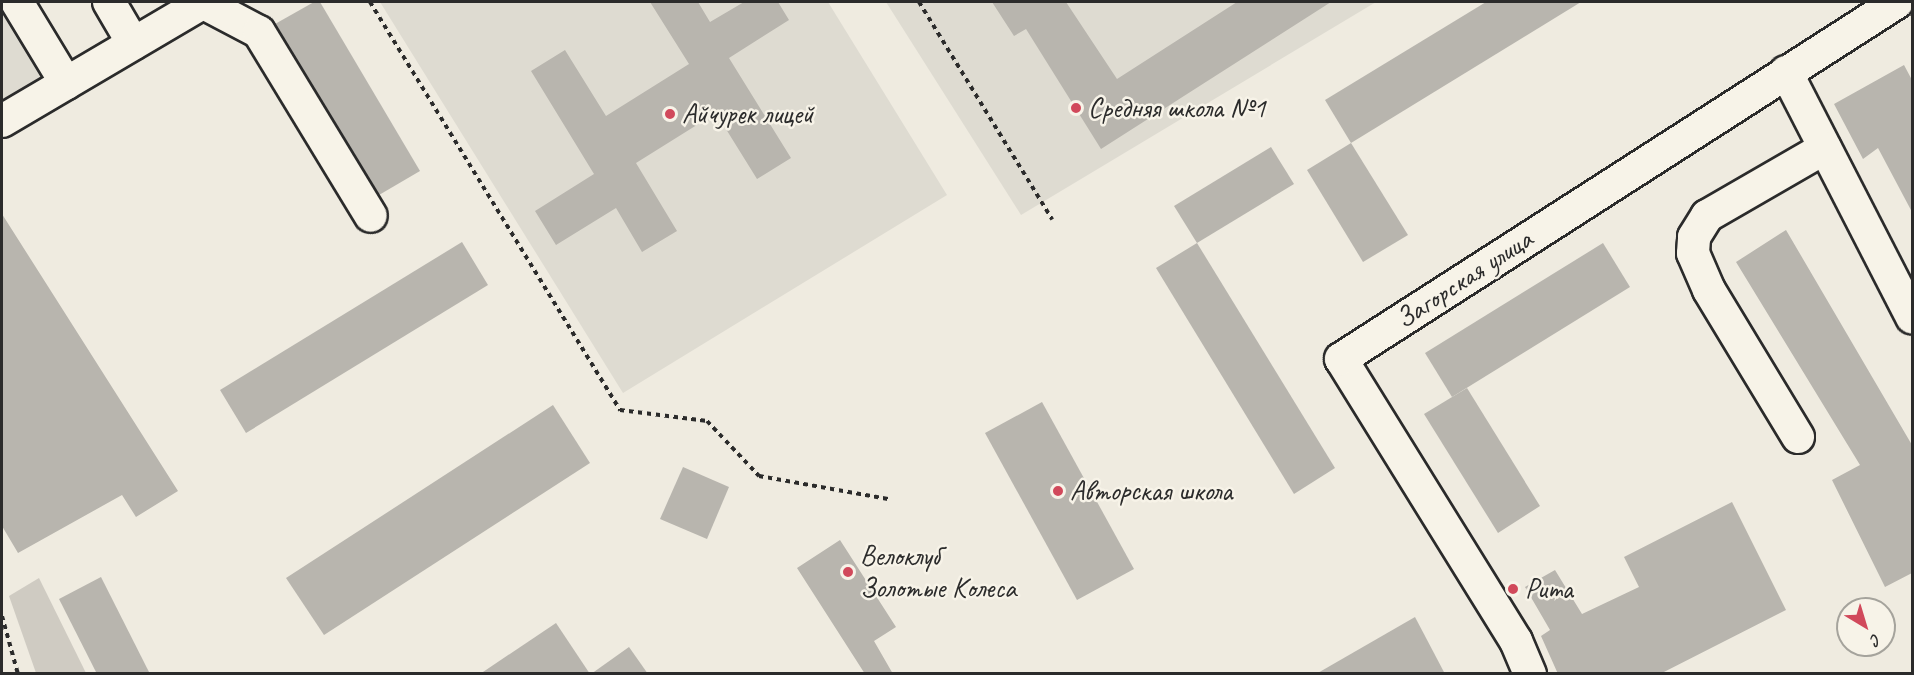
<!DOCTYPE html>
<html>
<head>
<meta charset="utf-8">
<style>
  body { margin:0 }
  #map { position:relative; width:1914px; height:675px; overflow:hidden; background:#efebe0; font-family:Caveat,sans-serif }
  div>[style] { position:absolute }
  .built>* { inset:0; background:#dedbd1 }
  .green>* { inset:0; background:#cfcbc2 }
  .building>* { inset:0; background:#b8b5ae }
  .path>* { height:4px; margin-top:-2px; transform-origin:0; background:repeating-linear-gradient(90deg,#2b2b2b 0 4.5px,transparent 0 9px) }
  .roads { filter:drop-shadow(2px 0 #2b2b2b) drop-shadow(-2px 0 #2b2b2b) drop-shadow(0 2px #2b2b2b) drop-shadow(0 -2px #2b2b2b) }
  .minor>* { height:32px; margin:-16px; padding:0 16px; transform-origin:16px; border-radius:16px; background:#f7f3e8 }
  .dots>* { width:16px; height:16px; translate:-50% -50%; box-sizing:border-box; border:3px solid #f7f3e8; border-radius:50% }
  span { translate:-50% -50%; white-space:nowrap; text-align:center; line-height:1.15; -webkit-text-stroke:5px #f7f3e8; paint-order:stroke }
  .poi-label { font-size:28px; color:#2b2b2b }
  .left { translate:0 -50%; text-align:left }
  .street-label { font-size:28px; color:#2b2b2b }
  .frame { position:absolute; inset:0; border:3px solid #2b2b2b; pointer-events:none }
  .north { position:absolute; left:1836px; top:597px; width:60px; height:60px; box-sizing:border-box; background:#f7f3e8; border:2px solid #a5a39c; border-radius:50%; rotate:142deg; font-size:16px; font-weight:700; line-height:24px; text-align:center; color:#2b2b2b }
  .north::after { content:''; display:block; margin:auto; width:21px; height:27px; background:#d1495b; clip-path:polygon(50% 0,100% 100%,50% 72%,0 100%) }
</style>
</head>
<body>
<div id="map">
  <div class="built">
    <div style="clip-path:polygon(2px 2px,49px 73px,2px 101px)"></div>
    <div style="clip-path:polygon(380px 2px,828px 2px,947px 195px,623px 393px)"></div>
    <div style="clip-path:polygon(886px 2px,1376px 2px,1021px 215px)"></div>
  </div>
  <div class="green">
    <div style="clip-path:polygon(39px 578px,86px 673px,36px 673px,9px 596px)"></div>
  </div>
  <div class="building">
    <div style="clip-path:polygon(314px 2px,320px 2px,420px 171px,379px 195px,275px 24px)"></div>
    <div style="clip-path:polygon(650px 2px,698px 2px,710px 22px,744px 2px,778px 2px,789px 20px,729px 58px,791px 158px,757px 179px,716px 113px,636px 163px,677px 231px,642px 252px,616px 208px,556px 245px,535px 211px,594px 174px,531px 71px,565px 50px,606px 116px,689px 64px)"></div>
    <div style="clip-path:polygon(992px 2px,1066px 2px,1117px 79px,1237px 2px,1331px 2px,1101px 149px,1026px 29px,1014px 36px)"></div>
    <div style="clip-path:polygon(1486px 2px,1581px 2px,1351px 143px,1325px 100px)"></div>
    <div style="clip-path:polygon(1904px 65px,1912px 80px,1912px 212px,1878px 148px,1863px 159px,1834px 104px)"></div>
    <div style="clip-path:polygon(1351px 143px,1408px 235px,1363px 262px,1307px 170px)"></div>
    <div style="clip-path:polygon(1271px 147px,1294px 184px,1197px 243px,1174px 206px)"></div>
    <div style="clip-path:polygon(2px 214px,178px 491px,136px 517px,122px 495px,18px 553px,2px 526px)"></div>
    <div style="clip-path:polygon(1786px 230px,1912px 445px,1912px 573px,1885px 587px,1832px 480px,1860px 465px,1736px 262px)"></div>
    <div style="clip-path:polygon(462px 242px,488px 285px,246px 433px,220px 390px)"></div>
    <div style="clip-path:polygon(1197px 243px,1335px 468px,1294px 494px,1156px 268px)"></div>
    <div style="clip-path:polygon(1603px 243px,1630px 287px,1452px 397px,1425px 353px)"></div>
    <div style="clip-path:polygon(1467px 388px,1540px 506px,1498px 533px,1424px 414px)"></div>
    <div style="clip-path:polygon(1042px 402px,1134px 569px,1077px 600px,985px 433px)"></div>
    <div style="clip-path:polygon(553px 405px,590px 463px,324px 635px,286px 578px)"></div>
    <div style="clip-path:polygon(683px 467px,729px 487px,707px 539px,660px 519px)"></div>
    <div style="clip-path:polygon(1732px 502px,1786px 610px,1660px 674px,1558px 674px,1541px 636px,1550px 630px,1525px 587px,1555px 570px,1582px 614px,1639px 587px,1624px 557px)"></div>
    <div style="clip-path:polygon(840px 540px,896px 627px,874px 641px,893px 674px,865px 674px,797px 568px)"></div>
    <div style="clip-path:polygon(101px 577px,150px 674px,97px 674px,59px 599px)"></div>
    <div style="clip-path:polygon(1415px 617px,1445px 674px,1316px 674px)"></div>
    <div style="clip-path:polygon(556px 623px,590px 674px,480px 674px)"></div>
    <div style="clip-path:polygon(629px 647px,648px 674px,591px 674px)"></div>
  </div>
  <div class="path">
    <div style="left:370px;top:2px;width:479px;rotate:58.5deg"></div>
    <div style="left:620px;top:410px;width:88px;rotate:7.2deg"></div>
    <div style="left:707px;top:421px;width:76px;rotate:46.6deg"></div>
    <div style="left:759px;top:476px;width:131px;rotate:10.1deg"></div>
    <div style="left:919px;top:2px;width:255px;rotate:58.5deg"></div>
    <div style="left:2px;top:616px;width:60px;rotate:74.6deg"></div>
  </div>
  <div class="roads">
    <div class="minor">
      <div style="left:17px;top:2px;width:95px;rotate:58.8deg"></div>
      <div style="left:109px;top:2px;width:48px;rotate:59.7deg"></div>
      <div style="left:202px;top:2px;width:64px;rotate:27.8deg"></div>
      <div style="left:259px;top:32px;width:215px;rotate:58.7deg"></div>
      <div style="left:1786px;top:72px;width:276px;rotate:62.8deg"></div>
      <div style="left:2px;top:121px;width:234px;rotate:-30.5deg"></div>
      <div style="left:1798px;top:437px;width:172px;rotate:-121.2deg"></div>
      <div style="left:1709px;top:290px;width:40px;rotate:-113.4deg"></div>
      <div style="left:1693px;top:253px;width:16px;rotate:-86deg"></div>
      <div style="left:1694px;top:237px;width:25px;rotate:-58deg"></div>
      <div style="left:1707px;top:216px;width:136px;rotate:-30deg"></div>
      <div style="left:1530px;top:674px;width:36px;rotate:-113deg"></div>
      <div style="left:1516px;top:641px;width:332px;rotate:-121.8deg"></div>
      <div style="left:1341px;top:359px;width:661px;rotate:-32.7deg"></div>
    </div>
  </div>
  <div class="dots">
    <div style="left:1076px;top:108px;background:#d1495b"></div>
    <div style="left:670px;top:114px;background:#d1495b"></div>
    <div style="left:1058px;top:491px;background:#d1495b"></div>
    <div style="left:848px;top:572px;background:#d1495b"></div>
    <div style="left:1513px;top:589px;background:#d1495b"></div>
  </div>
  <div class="poi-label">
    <span class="left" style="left:1088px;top:108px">Средняя школа №1</span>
    <span class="left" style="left:682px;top:114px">Айчурек лицей</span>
    <span class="left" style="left:1070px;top:491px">Авторская школа</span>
    <span class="left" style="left:860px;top:572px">Велоклуб<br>Золотые Колеса</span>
    <span class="left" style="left:1525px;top:589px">Рита</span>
  </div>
  <div class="street-label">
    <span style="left:1464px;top:279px;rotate:-33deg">Загорская улица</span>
  </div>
  <div class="frame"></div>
  <div class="north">С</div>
</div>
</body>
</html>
